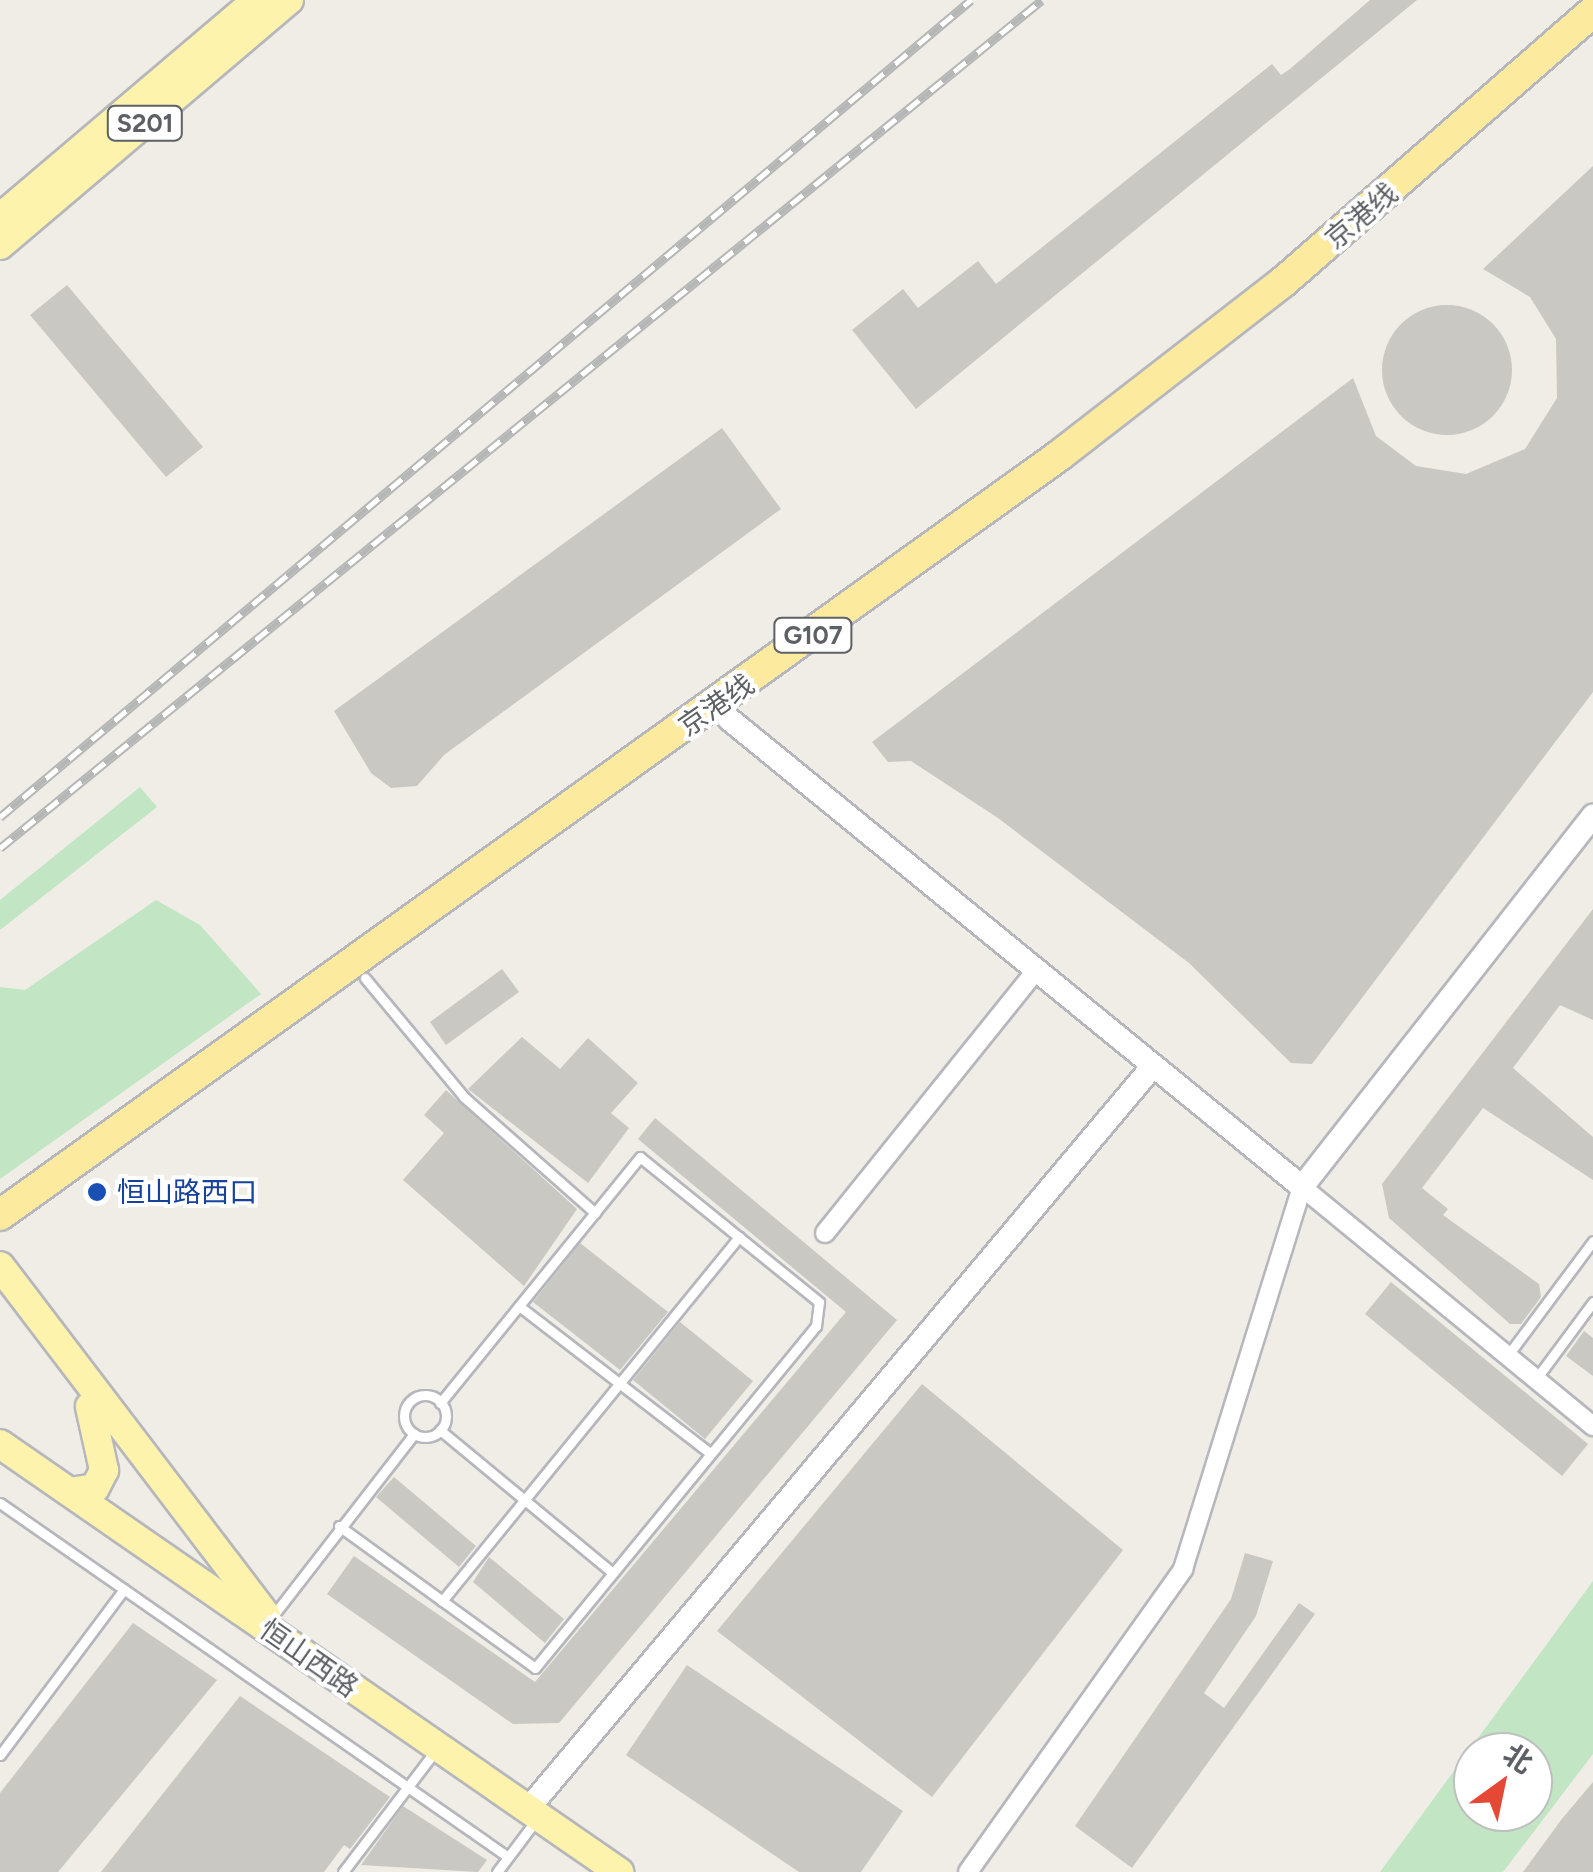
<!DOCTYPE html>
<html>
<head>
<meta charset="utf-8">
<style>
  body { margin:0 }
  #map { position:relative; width:1593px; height:1872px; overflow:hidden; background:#efede5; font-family:Figtree,"Noto Sans SC",sans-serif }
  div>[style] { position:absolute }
  .green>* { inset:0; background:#c2e6c3 }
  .building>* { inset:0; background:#cac8c2 }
  .round { border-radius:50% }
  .roads { filter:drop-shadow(2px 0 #b5b7bc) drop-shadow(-2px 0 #b5b7bc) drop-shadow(0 2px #b5b7bc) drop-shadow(0 -2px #b5b7bc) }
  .service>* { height:9px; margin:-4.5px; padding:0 4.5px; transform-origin:4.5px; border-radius:4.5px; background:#fff }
  .service>.ring { margin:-4.5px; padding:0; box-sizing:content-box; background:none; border:9px solid #fff; border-radius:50% }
  .minor>* { height:18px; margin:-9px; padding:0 9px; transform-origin:9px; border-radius:9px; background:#fff }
  .tertiary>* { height:22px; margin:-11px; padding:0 11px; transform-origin:11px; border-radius:11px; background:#fff }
  .primary>* { height:28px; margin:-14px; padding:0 14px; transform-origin:14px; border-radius:14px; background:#fdf3ac }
  .trunk>* { height:30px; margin:-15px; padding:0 15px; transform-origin:15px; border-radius:15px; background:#fceb9e }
  .rail>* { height:9px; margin-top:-4.5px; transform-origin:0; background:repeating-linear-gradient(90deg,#fff 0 15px,#b5b6b6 0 30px); box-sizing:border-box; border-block:2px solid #b5b6b6 }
  .dots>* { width:28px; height:28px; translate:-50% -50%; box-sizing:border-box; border:5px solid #fff; border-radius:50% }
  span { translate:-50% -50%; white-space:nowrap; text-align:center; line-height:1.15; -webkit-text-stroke:8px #fff; paint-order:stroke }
  .shield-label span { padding:2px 8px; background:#fff; border:2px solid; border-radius:8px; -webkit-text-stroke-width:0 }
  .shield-label { font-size:25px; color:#5d6065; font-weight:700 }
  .street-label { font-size:28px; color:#5d6065 }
  .transit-label { font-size:28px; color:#164399 }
  .left { translate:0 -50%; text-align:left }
  .north { position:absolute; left:1453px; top:1732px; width:100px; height:100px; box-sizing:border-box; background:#fff; border:2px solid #bebfc1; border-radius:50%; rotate:33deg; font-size:28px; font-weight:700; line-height:40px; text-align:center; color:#5d6065 }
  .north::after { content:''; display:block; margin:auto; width:35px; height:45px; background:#e54835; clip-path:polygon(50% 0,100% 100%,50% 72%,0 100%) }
</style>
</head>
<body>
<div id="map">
  <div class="green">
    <div style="clip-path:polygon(140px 787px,157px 807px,0 930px,0 900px)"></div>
    <div style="clip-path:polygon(156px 900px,200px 925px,261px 994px,0 1179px,0 987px,25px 990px)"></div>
    <div style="clip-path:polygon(evenodd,1593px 1581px,1593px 1754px,1503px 1872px,1380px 1872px,1593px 1581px,1473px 1752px,1533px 1752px,1533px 1812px,1473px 1812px,1473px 1752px)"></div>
  </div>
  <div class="building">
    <div style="clip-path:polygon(1370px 0,1417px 0,916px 409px,852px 330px,903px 289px,918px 308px,978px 261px,996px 284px,1272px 64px,1281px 75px,1290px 69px)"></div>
    <div style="clip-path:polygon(1593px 166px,1593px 692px,1312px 1064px,1291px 1063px,1189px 963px,998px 818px,911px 761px,888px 762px,872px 742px,1353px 378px,1376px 436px,1416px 466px,1466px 474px,1525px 449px,1557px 398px,1556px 339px,1530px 297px,1483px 269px)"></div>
    <div style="clip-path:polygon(67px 285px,203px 447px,166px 477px,30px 315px)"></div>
    <div class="round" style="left:1382px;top:305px;width:130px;height:130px"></div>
    <div style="clip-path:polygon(722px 428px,781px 509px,444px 755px,417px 786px,391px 788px,371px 773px,334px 711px)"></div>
    <div style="clip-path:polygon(1593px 909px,1593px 1020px,1560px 1005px,1513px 1068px,1593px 1137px,1593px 1180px,1483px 1108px,1422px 1188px,1448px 1209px,1443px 1215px,1539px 1284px,1541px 1297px,1521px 1324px,1510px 1324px,1389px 1218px,1382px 1184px)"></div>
    <div style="clip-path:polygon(502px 969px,519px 992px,446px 1045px,430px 1022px)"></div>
    <div style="clip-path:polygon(522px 1037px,560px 1069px,588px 1038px,638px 1083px,611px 1113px,629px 1128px,588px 1183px,468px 1089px)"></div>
    <div style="clip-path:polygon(446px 1090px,577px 1209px,524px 1286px,403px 1180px,444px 1133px,424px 1115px)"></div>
    <div style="clip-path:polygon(655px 1118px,897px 1320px,559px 1723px,513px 1724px,327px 1594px,354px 1556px,535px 1682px,846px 1312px,638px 1139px)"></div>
    <div style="clip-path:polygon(580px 1243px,668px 1312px,620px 1370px,533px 1302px)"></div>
    <div style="clip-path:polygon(1391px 1282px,1588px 1444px,1562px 1476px,1365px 1314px)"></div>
    <div style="clip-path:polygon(680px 1322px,753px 1381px,705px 1439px,633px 1380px)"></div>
    <div style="clip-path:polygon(1584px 1331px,1593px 1338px,1593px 1376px,1566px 1356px)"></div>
    <div style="clip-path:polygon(922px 1384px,1123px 1550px,932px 1797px,717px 1631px)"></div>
    <div style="clip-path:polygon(394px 1477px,476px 1546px,459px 1567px,376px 1497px)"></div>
    <div style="clip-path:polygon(1245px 1553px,1273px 1561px,1256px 1616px,1204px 1693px,1224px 1708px,1299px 1603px,1315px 1614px,1132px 1868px,1075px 1826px,1231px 1599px)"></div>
    <div style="clip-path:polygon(489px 1557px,564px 1619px,545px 1643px,473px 1582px)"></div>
    <div style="clip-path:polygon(133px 1623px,217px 1680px,58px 1872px,0 1872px,0 1793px)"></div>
    <div style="clip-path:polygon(687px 1665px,903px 1811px,861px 1872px,799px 1872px,626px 1755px)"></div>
    <div style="clip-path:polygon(240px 1696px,390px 1797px,350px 1849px,344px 1845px,324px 1872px,101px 1872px)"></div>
    <div style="clip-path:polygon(1593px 1782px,1593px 1872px,1523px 1872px,1561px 1820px)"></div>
    <div style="clip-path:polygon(403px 1806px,487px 1860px,478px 1872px,361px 1865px)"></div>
  </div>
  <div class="roads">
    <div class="service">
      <div style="left:365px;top:978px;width:155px;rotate:50.2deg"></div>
      <div style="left:464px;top:1097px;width:175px;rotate:41.5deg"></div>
      <div style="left:519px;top:1306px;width:242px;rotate:37.6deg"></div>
      <div style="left:1508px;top:1355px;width:142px;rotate:-53.3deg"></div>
      <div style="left:1536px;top:1379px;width:96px;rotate:-53.5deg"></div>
      <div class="ring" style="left:404px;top:1395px;width:33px;height:33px"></div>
      <div style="left:440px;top:1430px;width:224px;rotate:39.6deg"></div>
      <div style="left:0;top:1503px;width:619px;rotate:34.87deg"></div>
      <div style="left:339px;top:1526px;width:242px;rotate:35.9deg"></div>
      <div style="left:535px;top:1668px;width:443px;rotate:-50.6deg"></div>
      <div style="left:816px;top:1326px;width:24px;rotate:-83deg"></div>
      <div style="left:819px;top:1302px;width:230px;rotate:-141deg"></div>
      <div style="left:640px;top:1157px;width:317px;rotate:129.1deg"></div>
      <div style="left:442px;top:1601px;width:470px;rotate:-50.8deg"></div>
      <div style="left:272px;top:1617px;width:232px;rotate:-52.2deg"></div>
      <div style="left:0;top:1755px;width:207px;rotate:-53.2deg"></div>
      <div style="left:343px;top:1872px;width:153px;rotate:-52.7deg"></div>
      <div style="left:497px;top:1872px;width:66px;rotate:-53deg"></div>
    </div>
    <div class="minor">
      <div style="left:825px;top:1233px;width:336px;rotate:-51.2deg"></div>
      <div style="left:968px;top:1872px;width:372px;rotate:-54.6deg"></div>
      <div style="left:1183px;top:1569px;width:400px;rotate:-72.7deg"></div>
      <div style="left:1302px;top:1187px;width:377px;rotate:39.4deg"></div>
    </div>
    <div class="tertiary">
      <div style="left:729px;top:719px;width:740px;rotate:39.24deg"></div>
      <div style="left:1302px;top:1187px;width:472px;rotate:-51.9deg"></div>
      <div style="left:528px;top:1809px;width:971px;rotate:-49.93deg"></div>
    </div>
    <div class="primary">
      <div style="left:0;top:218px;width:337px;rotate:-40.3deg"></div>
      <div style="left:0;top:245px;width:379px;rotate:-40.3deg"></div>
      <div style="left:0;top:1266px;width:439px;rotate:52.7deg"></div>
      <div style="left:0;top:1444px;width:753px;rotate:34.66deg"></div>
      <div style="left:70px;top:1492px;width:25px;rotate:-9deg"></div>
      <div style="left:95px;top:1488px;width:20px;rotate:-63deg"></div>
      <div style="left:104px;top:1470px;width:65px;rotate:-102.5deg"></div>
    </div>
    <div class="trunk">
      <div style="left:0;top:1215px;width:1304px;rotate:-35.64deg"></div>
      <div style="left:1060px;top:455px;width:282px;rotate:-37.8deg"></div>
      <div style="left:1283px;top:282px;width:411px;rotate:-41.1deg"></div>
    </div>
  </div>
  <div class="rail">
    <div style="left:0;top:817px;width:1269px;rotate:-40.08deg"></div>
    <div style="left:0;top:848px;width:1343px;rotate:-39.14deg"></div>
  </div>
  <div class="dots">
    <div style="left:97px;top:1192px;background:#1a4fb4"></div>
  </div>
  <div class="shield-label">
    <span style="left:145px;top:123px">S201</span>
    <span style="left:813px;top:635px">G107</span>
  </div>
  <div class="street-label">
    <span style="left:1361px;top:216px;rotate:-40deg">京港线</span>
    <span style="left:716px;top:705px;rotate:-35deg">京港线</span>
    <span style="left:309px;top:1658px;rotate:35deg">恒山西路</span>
  </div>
  <div class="transit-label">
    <span class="left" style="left:117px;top:1192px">恒山路西口</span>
  </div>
  <div class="north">北</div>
</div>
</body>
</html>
